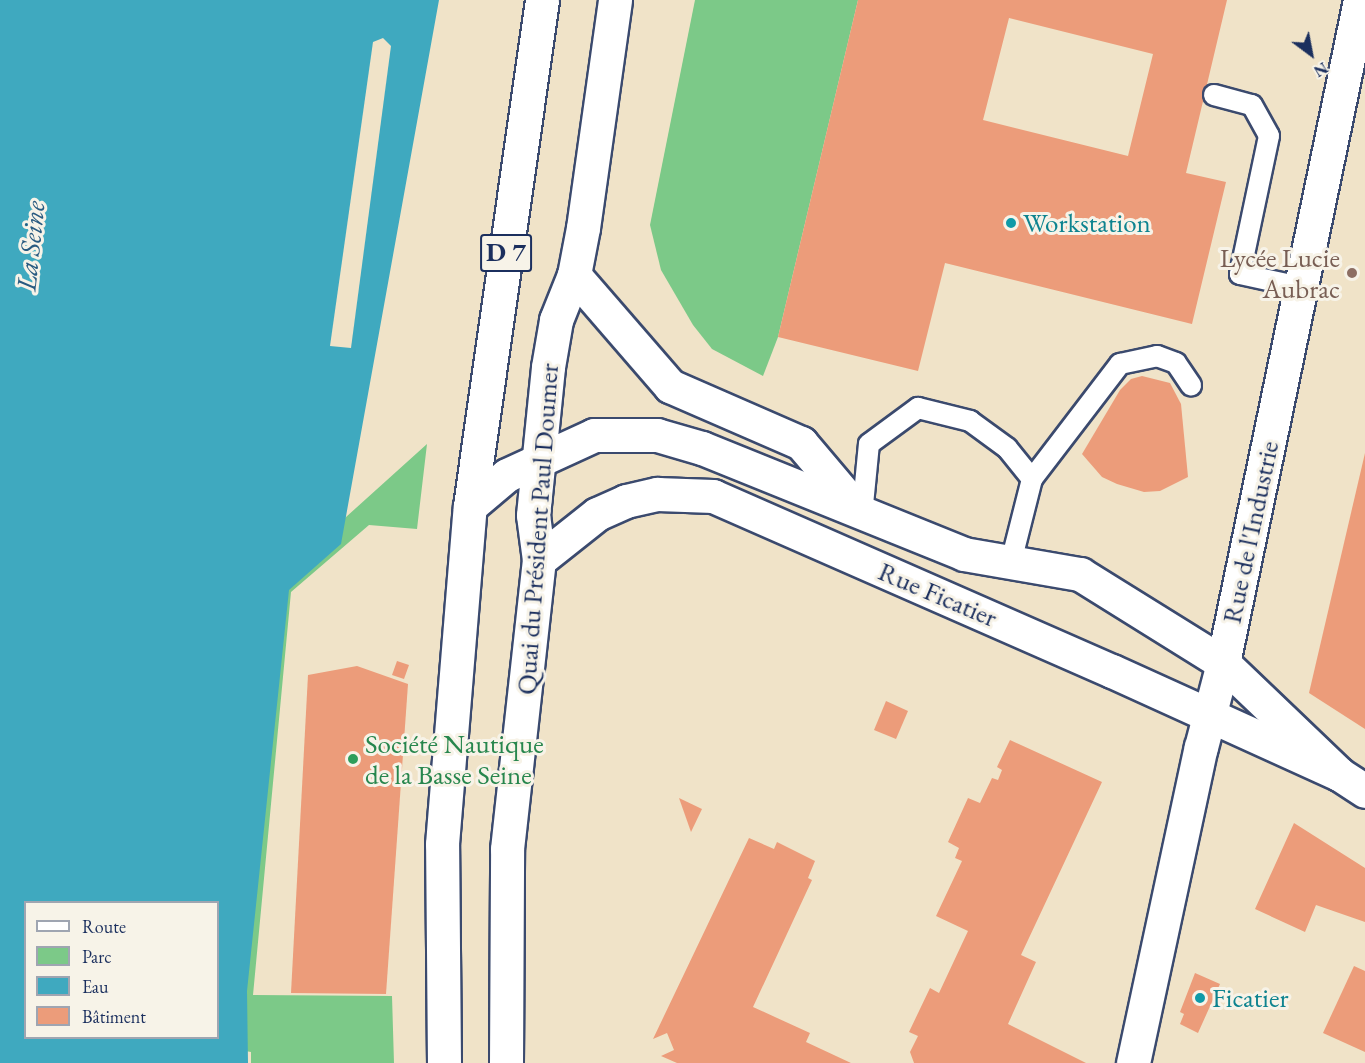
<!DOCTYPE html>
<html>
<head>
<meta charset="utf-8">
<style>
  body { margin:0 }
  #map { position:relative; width:1365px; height:1063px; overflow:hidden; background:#f0e3c8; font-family:"EB Garamond",serif }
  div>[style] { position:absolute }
  .green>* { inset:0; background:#7cc988 }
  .water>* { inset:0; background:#3fa9bf }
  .pier>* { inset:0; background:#f0e3c8 }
  .building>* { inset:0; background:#ec9c7a }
  .roads { filter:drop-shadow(2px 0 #3b4a6e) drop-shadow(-2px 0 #3b4a6e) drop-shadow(0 2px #3b4a6e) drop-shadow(0 -2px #3b4a6e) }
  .lane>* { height:20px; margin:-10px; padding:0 10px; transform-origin:10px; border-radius:10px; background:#fff }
  .street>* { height:33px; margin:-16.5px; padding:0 16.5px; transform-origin:16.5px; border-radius:16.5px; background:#fff }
  .primary>* { height:33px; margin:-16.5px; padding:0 16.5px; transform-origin:16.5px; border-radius:16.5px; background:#fff }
  .dots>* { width:16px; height:16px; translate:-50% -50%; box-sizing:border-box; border:3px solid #f7f3e8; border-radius:50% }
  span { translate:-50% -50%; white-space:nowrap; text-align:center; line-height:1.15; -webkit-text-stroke:6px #f7f3e8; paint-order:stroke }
  .shield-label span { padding:2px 4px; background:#f7f3e8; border:2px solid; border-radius:4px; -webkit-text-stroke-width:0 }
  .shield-label { font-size:26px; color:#1b2f5e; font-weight:700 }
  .culture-label { font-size:27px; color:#0d838f }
  .left { translate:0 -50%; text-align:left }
  .education-label { font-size:27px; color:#785e54 }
  .right { translate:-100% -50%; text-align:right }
  .street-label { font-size:27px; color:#1b2f5e }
  .leisure-label { font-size:27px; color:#27864d }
  .water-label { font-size:28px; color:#285a80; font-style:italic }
  .legend { position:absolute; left:24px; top:901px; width:195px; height:138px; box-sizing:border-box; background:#f7f3e8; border:2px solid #9fa5b1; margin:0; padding:8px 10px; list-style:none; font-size:18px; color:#1b2f5e }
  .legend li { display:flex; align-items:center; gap:12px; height:30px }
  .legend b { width:30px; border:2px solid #9fa5b1 }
  .north { position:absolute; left:1281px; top:24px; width:60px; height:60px; -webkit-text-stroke:4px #f7f3e8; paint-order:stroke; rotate:148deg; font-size:16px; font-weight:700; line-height:24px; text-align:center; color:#1b2f5e }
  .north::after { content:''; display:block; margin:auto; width:21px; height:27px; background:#1b2f5e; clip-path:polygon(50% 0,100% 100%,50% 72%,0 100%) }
</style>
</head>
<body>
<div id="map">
  <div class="green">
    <div style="clip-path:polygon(695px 0,858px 0,778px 337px,763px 376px,712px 349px,693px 325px,661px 270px,650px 225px)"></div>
    <div style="clip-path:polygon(427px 444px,417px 529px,369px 525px,291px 592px,253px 995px,392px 996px,394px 1063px,251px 1063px,251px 1052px,228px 1048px,275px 581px)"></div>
  </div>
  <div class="water">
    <div style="clip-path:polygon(evenodd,0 0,439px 0,341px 544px,289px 590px,247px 991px,248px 1063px,0 1063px,0 0,26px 902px,218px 902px,218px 1038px,26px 1038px,26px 902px)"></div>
  </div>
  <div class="pier">
    <div style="clip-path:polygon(383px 38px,391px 46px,351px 348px,330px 346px,373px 42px)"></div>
  </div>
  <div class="building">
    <div style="clip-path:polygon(evenodd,858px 0,1227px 0,1186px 173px,1226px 182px,1192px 324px,945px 263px,918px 371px,778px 337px,858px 0,1009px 18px,1153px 54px,1128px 156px,983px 120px,1009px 18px)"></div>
    <div style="clip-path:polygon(1142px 376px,1170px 383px,1181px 404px,1188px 477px,1160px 491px,1144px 492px,1117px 484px,1102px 477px,1082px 454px,1120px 390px,1131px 379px)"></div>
    <div style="clip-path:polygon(1365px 453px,1365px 729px,1309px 693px)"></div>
    <div style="clip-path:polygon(397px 661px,409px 665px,404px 679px,392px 675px)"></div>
    <div style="clip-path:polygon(357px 666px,408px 684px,386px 994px,291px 993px,308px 675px)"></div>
    <div style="clip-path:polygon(886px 701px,908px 711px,896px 739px,874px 730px)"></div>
    <div style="clip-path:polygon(1010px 740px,1102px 782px,1021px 955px,1036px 962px,1008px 1024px,1086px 1063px,914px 1063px,910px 1052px,918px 1036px,909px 1032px,930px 988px,939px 993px,968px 931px,936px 916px,962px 861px,955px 858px,959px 848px,948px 842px,968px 798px,980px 803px,992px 778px,998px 780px,1002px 770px,997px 767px)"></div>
    <div style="clip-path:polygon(679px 798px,702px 809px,691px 832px)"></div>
    <div style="clip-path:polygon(1294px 823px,1365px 868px,1365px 922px,1316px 905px,1305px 932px,1255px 909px)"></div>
    <div style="clip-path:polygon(749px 838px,774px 849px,777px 842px,815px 861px,808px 878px,812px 880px,753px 1007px,810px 1033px,806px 1042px,851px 1063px,677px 1063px,661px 1056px,674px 1050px,667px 1033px,653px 1039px)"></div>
    <div style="clip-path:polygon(1354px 966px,1365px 971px,1365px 1052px,1323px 1033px)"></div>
    <div style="clip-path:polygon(1195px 973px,1220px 984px,1198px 1033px,1180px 1024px,1184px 1014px,1180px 1012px)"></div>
  </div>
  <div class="roads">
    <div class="lane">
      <div style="left:1214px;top:95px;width:39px;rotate:15deg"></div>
      <div style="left:1252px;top:105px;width:35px;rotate:61deg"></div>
      <div style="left:1269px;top:136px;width:141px;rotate:101.9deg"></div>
      <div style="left:1240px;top:274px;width:61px;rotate:12.2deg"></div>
      <div style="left:862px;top:515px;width:71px;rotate:-84.4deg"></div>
      <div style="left:869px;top:444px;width:61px;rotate:-36.3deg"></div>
      <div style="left:918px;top:408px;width:54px;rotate:14deg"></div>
      <div style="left:970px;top:421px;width:46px;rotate:36.1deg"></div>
      <div style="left:1007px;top:448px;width:40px;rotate:51deg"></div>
      <div style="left:1011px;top:562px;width:86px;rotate:-75.8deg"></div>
      <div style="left:1032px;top:479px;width:145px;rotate:-52.6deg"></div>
      <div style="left:1120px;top:364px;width:38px;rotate:-12deg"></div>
      <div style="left:1157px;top:356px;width:20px;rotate:20deg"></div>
      <div style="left:1176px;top:363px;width:27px;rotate:56deg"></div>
    </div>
    <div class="street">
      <div style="left:574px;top:275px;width:147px;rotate:49.1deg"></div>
      <div style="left:670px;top:386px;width:143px;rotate:23.5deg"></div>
      <div style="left:801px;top:443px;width:87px;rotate:49.7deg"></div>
      <div style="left:470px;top:506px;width:48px;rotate:-40deg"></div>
      <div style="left:507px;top:475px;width:96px;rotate:-24.7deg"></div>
      <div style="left:594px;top:435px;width:63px"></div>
      <div style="left:657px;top:435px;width:47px;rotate:16.1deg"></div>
      <div style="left:702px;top:448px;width:283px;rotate:22deg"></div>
      <div style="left:964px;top:554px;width:118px;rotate:9.8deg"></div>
      <div style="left:1080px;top:574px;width:168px;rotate:31.9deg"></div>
      <div style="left:1223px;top:663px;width:161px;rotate:43.7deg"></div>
      <div style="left:539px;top:560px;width:74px;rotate:-38.4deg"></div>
      <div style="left:597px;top:514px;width:32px;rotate:-24deg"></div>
      <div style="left:626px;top:501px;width:32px;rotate:-13deg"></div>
      <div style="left:657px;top:494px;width:56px;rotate:2deg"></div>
      <div style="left:713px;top:496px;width:436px;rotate:23.7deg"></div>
      <div style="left:1112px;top:671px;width:249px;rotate:24.4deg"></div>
      <div style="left:1339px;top:774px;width:31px;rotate:33deg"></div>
      <div style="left:1133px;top:1063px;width:323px;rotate:-77.9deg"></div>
      <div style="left:1201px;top:747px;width:87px;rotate:-75.3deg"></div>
      <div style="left:1223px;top:663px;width:677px;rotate:-78.32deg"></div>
    </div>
    <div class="primary">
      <div style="left:444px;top:1063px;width:219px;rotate:-90.5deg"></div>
      <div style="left:442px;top:844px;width:339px;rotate:-85.3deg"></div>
      <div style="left:470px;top:506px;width:511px;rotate:-81.9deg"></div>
      <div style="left:506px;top:1063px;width:214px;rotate:-89.7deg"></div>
      <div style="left:507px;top:849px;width:291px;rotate:-83.7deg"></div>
      <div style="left:539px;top:560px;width:45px;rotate:-97.6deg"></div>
      <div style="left:533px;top:515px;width:149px;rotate:-84.2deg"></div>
      <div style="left:548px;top:367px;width:48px;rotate:-80.3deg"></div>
      <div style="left:556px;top:320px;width:48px;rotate:-68.2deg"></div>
      <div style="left:574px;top:275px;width:48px;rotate:-79.2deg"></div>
      <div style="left:583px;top:228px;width:230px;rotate:-82deg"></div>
    </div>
  </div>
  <div class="dots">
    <div style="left:1011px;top:223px;background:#0f9aa8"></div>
    <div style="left:1352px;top:273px;background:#8d6e63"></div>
    <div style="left:353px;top:759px;background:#2e9e5b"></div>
    <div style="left:1200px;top:998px;background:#0f9aa8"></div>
  </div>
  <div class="shield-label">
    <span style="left:506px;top:253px">D 7</span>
  </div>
  <div class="culture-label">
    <span class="left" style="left:1023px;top:223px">Workstation</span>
    <span class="left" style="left:1212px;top:998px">Ficatier</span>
  </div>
  <div class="education-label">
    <span class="right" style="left:1340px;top:273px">Lycée Lucie<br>Aubrac</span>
  </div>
  <div class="street-label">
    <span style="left:537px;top:529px;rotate:-86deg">Quai du Président Paul Doumer</span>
    <span style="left:1250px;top:532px;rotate:-78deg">Rue de l'Industrie</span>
    <span style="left:938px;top:594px;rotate:23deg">Rue Ficatier</span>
  </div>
  <div class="leisure-label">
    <span class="left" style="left:365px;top:759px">Société Nautique<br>de la Basse Seine</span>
  </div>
  <div class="water-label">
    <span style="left:30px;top:246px;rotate:-84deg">La Seine</span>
  </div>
  <ul class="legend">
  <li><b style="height:8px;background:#fff"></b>Route</li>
  <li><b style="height:16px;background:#7cc988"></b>Parc</li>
  <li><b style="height:16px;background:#3fa9bf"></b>Eau</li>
  <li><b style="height:16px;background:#ec9c7a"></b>Bâtiment</li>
  </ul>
  <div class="north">N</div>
</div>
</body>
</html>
